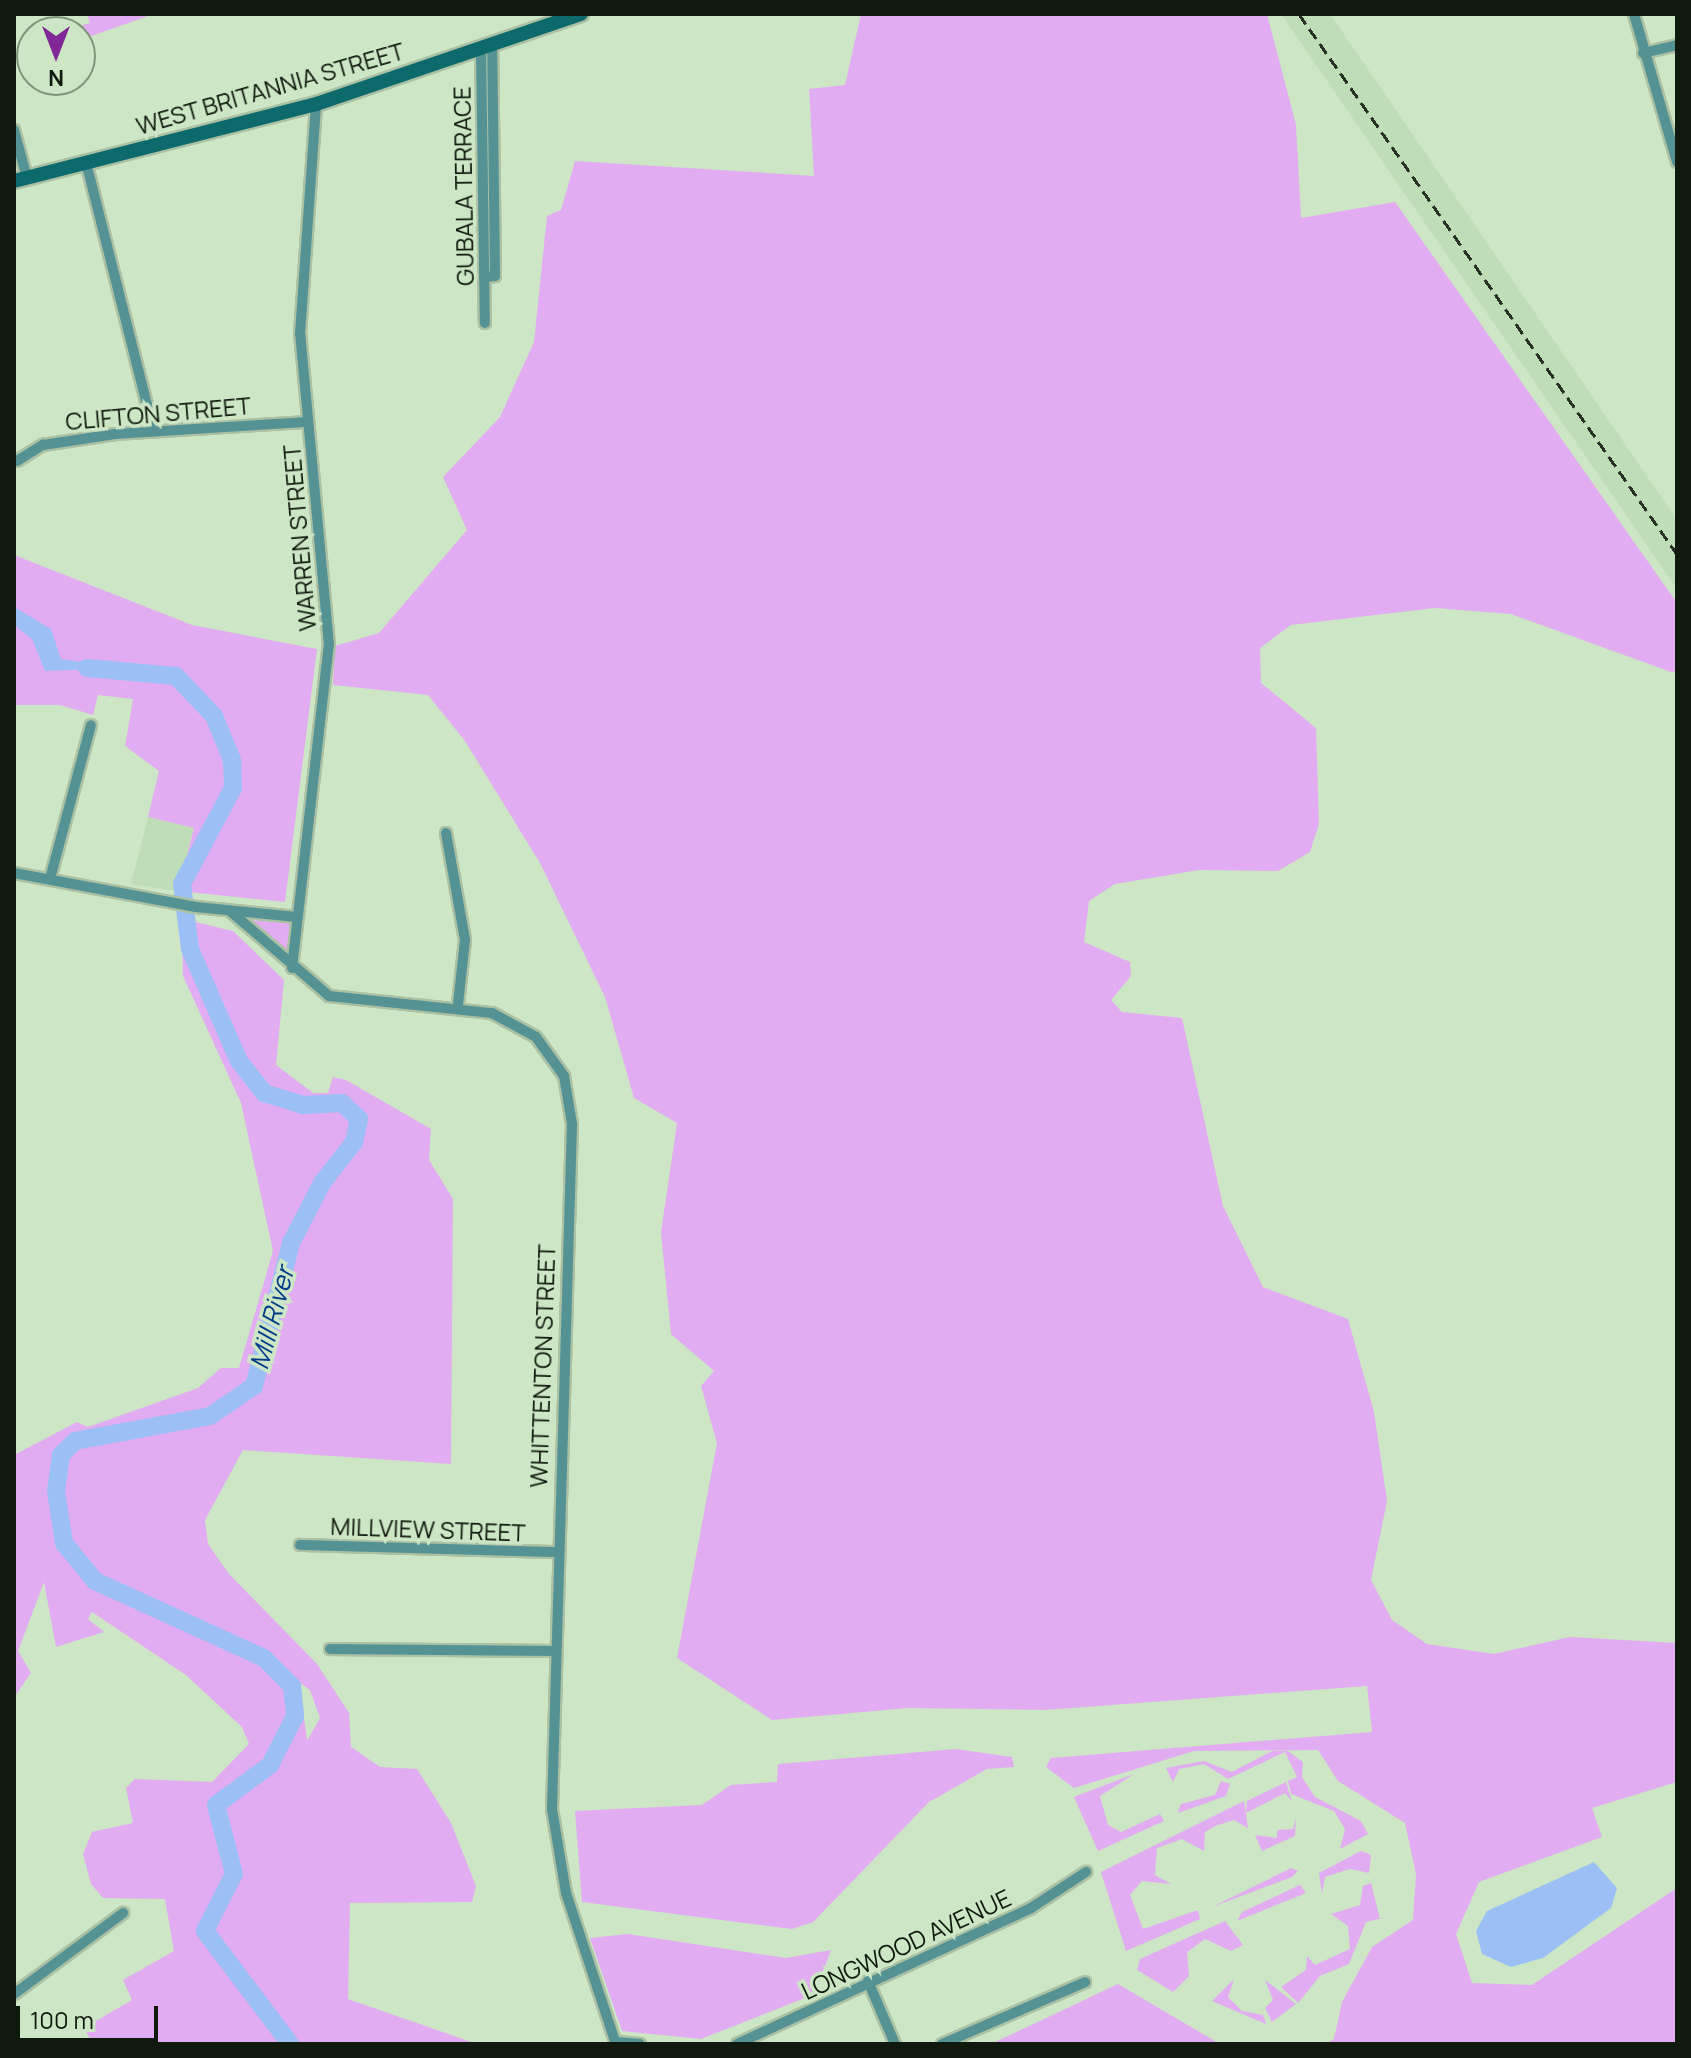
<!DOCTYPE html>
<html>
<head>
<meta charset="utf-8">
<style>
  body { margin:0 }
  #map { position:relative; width:1691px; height:2058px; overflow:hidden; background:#cde6c5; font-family:Manrope,sans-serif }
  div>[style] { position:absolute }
  .built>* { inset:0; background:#bfddb6 }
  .green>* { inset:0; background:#e2acf2 }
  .water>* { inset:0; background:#9cc0f5 }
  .river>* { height:18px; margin:-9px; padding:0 9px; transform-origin:9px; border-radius:9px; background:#9cc0f5 }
  .roads { filter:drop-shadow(2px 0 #abc1a4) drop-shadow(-2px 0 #abc1a4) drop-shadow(0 2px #abc1a4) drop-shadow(0 -2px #abc1a4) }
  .street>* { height:10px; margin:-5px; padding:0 5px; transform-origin:5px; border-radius:5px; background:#549294 }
  .secondary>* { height:14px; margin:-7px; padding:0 7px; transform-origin:7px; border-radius:7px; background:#0c696c }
  .rail>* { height:3px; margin-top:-1.5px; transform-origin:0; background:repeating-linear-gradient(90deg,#273224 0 12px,transparent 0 18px) }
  span { translate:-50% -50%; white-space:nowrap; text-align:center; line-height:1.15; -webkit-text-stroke:7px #cde6c5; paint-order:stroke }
  .street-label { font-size:24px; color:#10190d }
  .water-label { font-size:26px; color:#013b87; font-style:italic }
  .frame { position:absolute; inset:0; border:16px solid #10190d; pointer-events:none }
  .north { position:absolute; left:16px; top:16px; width:80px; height:80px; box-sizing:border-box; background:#cde6c5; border:2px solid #81947b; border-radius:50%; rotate:180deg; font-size:22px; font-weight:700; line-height:32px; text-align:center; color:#10190d }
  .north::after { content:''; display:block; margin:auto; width:28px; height:36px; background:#7f2896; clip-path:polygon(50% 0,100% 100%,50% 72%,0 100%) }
  .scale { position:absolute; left:16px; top:2006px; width:142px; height:36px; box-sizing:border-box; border:4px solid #10190d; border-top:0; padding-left:10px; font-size:24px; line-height:28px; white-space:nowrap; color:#10190d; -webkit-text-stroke:6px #cde6c5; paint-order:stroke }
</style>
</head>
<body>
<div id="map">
  <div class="built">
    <div style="clip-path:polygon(1281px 14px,1330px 14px,1677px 520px,1677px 589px)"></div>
    <div style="clip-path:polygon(148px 817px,194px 828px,178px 891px,131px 884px)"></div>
  </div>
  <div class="green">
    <div style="clip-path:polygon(87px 14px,154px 14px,80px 40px,80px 32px,59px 32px,90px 23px)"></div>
    <div style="clip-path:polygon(861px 14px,1267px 14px,1296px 125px,1301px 218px,1395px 202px,1677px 603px,1677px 671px,1671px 672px,1511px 614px,1435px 608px,1291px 625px,1260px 648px,1261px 683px,1316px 728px,1319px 824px,1310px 852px,1278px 871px,1199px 870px,1115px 884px,1089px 901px,1084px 942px,1130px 962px,1131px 976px,1111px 1000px,1122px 1012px,1182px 1018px,1223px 1206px,1263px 1287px,1348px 1319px,1374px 1412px,1387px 1501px,1371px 1580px,1392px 1620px,1427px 1644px,1494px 1654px,1570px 1637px,1677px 1643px,1677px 1782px,1592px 1808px,1602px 1837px,1479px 1882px,1456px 1934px,1472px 1983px,1532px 1985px,1677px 1888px,1677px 2044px,1325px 2044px,1334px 2039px,1342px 2002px,1372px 1947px,1413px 1920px,1416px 1874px,1405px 1823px,1338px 1781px,1318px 1750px,1194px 1751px,1074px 1788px,1046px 1767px,1051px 1758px,1372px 1732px,1367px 1686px,1045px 1710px,909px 1708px,772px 1720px,677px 1658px,717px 1443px,701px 1386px,714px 1371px,671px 1334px,661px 1232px,677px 1123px,634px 1098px,605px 997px,540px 863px,465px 741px,428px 695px,333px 685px,335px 646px,379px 633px,467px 530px,443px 477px,500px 417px,534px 342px,547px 216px,561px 210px,575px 161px,814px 176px,809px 89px,845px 85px)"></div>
    <div style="clip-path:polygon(14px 555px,192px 625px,317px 649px,285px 902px,178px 891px,194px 828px,148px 817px,159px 771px,125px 746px,133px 699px,98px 695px,93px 715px,60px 705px,14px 705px)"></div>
    <div style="clip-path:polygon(evenodd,182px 919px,233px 931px,284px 980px,276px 1065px,313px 1093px,328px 1093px,333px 1077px,346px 1080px,431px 1129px,429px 1160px,453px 1199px,451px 1464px,243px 1450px,205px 1520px,208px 1544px,229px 1574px,317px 1664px,349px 1713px,351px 1747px,380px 1767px,417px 1769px,451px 1823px,476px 1886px,472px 1902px,350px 1903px,348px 1999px,477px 2044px,93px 2044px,84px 2028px,132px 2000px,123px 1980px,174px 1951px,165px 1899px,103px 1898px,91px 1884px,83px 1854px,92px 1832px,133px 1823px,126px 1788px,135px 1779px,212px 1782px,249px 1744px,242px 1727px,186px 1675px,92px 1612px,88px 1619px,104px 1632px,56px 1647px,44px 1582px,18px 1651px,31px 1673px,14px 1697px,14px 1455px,77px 1422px,88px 1427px,198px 1388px,221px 1368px,239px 1368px,273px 1251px,241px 1103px,183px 976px,182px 919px,281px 1669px,310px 1690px,320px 1718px,307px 1741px,303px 1708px,281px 1669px)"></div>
    <div style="clip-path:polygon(247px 920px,291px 923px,287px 956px)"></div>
    <div style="clip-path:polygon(956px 1749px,1012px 1757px,1014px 1767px,987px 1769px,929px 1802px,813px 1922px,792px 1929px,582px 1902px,575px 1811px,702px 1805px,731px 1785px,777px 1782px,778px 1764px)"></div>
    <div style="clip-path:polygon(1272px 1751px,1288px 1751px,1303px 1762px,1302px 1777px,1315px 1797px,1361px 1821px,1368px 1834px,1340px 1849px,1345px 1829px,1334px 1811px,1291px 1794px,1288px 1781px,1297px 1777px,1285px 1752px,1228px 1779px,1204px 1764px,1179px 1769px,1173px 1782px,1166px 1768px,1204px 1761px,1232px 1772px)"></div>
    <div style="clip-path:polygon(1134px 1774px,1100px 1796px,1108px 1825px,1121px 1832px,1160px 1814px,1164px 1821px,1098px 1851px,1074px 1797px)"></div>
    <div style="clip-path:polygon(1221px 1781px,1230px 1784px,1226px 1796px,1178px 1813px,1181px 1804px,1215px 1795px)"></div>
    <div style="clip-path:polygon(1286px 1782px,1292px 1802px,1285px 1793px,1246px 1813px,1247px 1801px)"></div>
    <div style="clip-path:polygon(1244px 1801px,1248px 1828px,1234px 1820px,1215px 1826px,1205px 1832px,1204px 1851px,1182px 1839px,1157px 1848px,1155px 1875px,1171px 1884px,1142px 1881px,1130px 1895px,1143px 1929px,1198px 1910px,1200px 1919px,1126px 1951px,1101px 1872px)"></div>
    <div style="clip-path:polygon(1296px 1818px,1295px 1836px,1262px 1851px,1255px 1835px,1277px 1838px,1277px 1830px,1293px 1829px)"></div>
    <div style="clip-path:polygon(1361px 1851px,1371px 1855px,1369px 1873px,1350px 1869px,1325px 1877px,1322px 1894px,1319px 1873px)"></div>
    <div style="clip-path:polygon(1291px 1868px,1298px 1871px,1292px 1877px,1212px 1907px)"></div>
    <div style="clip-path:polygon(1371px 1883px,1380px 1919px,1409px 1912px,1366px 1922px,1349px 1964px,1320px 1976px,1298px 2003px,1281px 1987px,1306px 1970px,1307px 1956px,1315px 1965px,1350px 1949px,1348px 1926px,1331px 1914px,1360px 1905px,1363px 1886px)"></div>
    <div style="clip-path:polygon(1300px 1885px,1306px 1893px,1237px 1921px,1242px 1912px)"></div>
    <div style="clip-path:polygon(1225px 1921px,1243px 1945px,1231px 1951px,1205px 1939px,1187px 1952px,1189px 1976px,1173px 1992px,1137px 1970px,1140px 1959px)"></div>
    <div style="clip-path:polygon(628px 1934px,786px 1958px,831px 1950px,815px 1994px,701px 2039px,622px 2031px,590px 1938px)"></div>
    <div style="clip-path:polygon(1234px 1979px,1228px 1997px,1242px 2011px,1263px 2015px,1266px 2024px,1212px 2001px)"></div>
    <div style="clip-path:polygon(1265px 1980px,1296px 2004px,1272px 2022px,1265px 2008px,1273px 2000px)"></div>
    <div style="clip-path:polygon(1118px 1984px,1220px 2044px,991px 2044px)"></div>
  </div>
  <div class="water">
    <div style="clip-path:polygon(14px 607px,51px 629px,61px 659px,123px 668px,45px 671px,32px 639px,14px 625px)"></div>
    <div style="clip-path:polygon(1594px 1862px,1617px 1888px,1611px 1908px,1543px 1958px,1511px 1967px,1482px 1954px,1476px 1931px,1487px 1911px)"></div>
  </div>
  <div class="river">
    <div style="left:87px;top:668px;width:89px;rotate:5.1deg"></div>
    <div style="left:176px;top:676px;width:55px;rotate:46.5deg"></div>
    <div style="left:214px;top:716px;width:48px;rotate:67.8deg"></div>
    <div style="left:232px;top:760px;width:28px;rotate:88deg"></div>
    <div style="left:233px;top:788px;width:109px;rotate:118deg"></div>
    <div style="left:182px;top:884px;width:65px;rotate:83deg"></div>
    <div style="left:190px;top:949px;width:122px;rotate:66.4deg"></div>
    <div style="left:239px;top:1061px;width:41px;rotate:52deg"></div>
    <div style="left:264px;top:1093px;width:41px;rotate:17.1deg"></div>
    <div style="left:303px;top:1105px;width:39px;rotate:-3deg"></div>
    <div style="left:342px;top:1103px;width:23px;rotate:43deg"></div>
    <div style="left:359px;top:1119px;width:24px;rotate:102deg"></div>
    <div style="left:354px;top:1142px;width:52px;rotate:128deg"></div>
    <div style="left:322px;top:1183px;width:68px;rotate:117.3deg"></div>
    <div style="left:291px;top:1243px;width:148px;rotate:104.5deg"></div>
    <div style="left:254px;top:1386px;width:53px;rotate:145.7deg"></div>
    <div style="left:210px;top:1416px;width:137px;rotate:169.5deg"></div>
    <div style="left:75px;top:1441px;width:20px;rotate:135deg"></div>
    <div style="left:61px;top:1455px;width:36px;rotate:98deg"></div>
    <div style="left:56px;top:1491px;width:53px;rotate:81.3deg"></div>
    <div style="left:64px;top:1543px;width:49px;rotate:50.8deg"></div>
    <div style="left:95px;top:1581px;width:186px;rotate:24.5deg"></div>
    <div style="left:264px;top:1658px;width:40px;rotate:45deg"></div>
    <div style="left:292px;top:1686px;width:30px;rotate:84deg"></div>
    <div style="left:295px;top:1716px;width:55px;rotate:117deg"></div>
    <div style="left:270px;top:1765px;width:67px;rotate:143.5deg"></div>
    <div style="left:216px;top:1805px;width:71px;rotate:75.4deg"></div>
    <div style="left:234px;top:1874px;width:64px;rotate:117deg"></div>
    <div style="left:205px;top:1931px;width:141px;rotate:53deg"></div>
  </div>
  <div class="roads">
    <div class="street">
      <div style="left:1634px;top:14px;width:154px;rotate:73.8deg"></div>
      <div style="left:481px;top:48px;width:275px;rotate:89.2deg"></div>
      <div style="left:1643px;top:53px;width:35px;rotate:-13deg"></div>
      <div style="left:14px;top:130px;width:50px;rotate:74.8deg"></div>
      <div style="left:86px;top:162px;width:275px;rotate:75.9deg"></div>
      <div style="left:484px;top:277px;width:11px;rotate:-5deg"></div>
      <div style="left:495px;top:276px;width:231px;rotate:-90.7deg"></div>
      <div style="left:17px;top:461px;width:31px;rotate:-32deg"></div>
      <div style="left:43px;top:445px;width:73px;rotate:-8.7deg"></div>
      <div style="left:115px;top:434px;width:193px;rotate:-3.6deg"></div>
      <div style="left:446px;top:833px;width:109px;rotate:79.9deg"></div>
      <div style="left:465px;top:940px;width:64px;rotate:96.2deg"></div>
      <div style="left:14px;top:873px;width:185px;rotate:10.6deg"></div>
      <div style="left:196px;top:907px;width:101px;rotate:5.7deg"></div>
      <div style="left:50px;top:879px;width:159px;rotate:-75.1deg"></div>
      <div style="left:230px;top:911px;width:130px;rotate:40.6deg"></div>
      <div style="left:329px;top:996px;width:164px;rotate:6deg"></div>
      <div style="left:492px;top:1013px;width:50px;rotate:28.6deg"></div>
      <div style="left:536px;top:1037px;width:48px;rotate:54.3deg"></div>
      <div style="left:564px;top:1076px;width:49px;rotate:80.5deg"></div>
      <div style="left:572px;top:1124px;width:685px;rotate:91.67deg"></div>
      <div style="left:552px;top:1809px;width:85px;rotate:80.5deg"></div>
      <div style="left:566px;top:1893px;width:159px;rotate:71.7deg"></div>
      <div style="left:292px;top:968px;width:325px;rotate:-83.5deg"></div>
      <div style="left:329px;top:645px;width:312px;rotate:-95.3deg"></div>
      <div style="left:300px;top:334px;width:231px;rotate:-86deg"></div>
      <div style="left:300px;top:1545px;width:255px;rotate:1.6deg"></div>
      <div style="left:330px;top:1649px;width:223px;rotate:0.5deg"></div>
      <div style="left:868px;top:1981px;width:69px;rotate:66.8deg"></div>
      <div style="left:14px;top:1994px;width:136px;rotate:-36.6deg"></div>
      <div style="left:616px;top:2042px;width:24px;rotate:5deg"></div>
      <div style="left:737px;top:2044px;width:324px;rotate:-24.8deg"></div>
      <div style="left:1031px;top:1908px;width:66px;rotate:-33.2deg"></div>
      <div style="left:942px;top:2044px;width:156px;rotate:-23.4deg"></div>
    </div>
    <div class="secondary">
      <div style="left:14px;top:181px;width:312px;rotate:-14.3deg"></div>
      <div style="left:316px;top:104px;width:280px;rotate:-18.8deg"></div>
    </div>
  </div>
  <div class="rail">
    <div style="left:1299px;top:14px;width:659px;rotate:55.01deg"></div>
  </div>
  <div class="street-label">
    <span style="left:270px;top:88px;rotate:-16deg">WEST BRITANNIA STREET</span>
    <span style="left:463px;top:186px;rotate:-91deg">GUBALA TERRACE</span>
    <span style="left:158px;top:413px;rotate:-5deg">CLIFTON STREET</span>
    <span style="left:299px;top:538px;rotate:-95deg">WARREN STREET</span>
    <span style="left:542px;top:1366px;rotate:-88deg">WHITTENTON STREET</span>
    <span style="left:428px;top:1529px;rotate:2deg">MILLVIEW STREET</span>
    <span style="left:906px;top:1944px;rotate:-25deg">LONGWOOD AVENUE</span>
  </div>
  <div class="water-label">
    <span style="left:272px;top:1318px;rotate:-75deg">Mill River</span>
  </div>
  <div class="frame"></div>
  <div class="north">N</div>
  <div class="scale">100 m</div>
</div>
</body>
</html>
